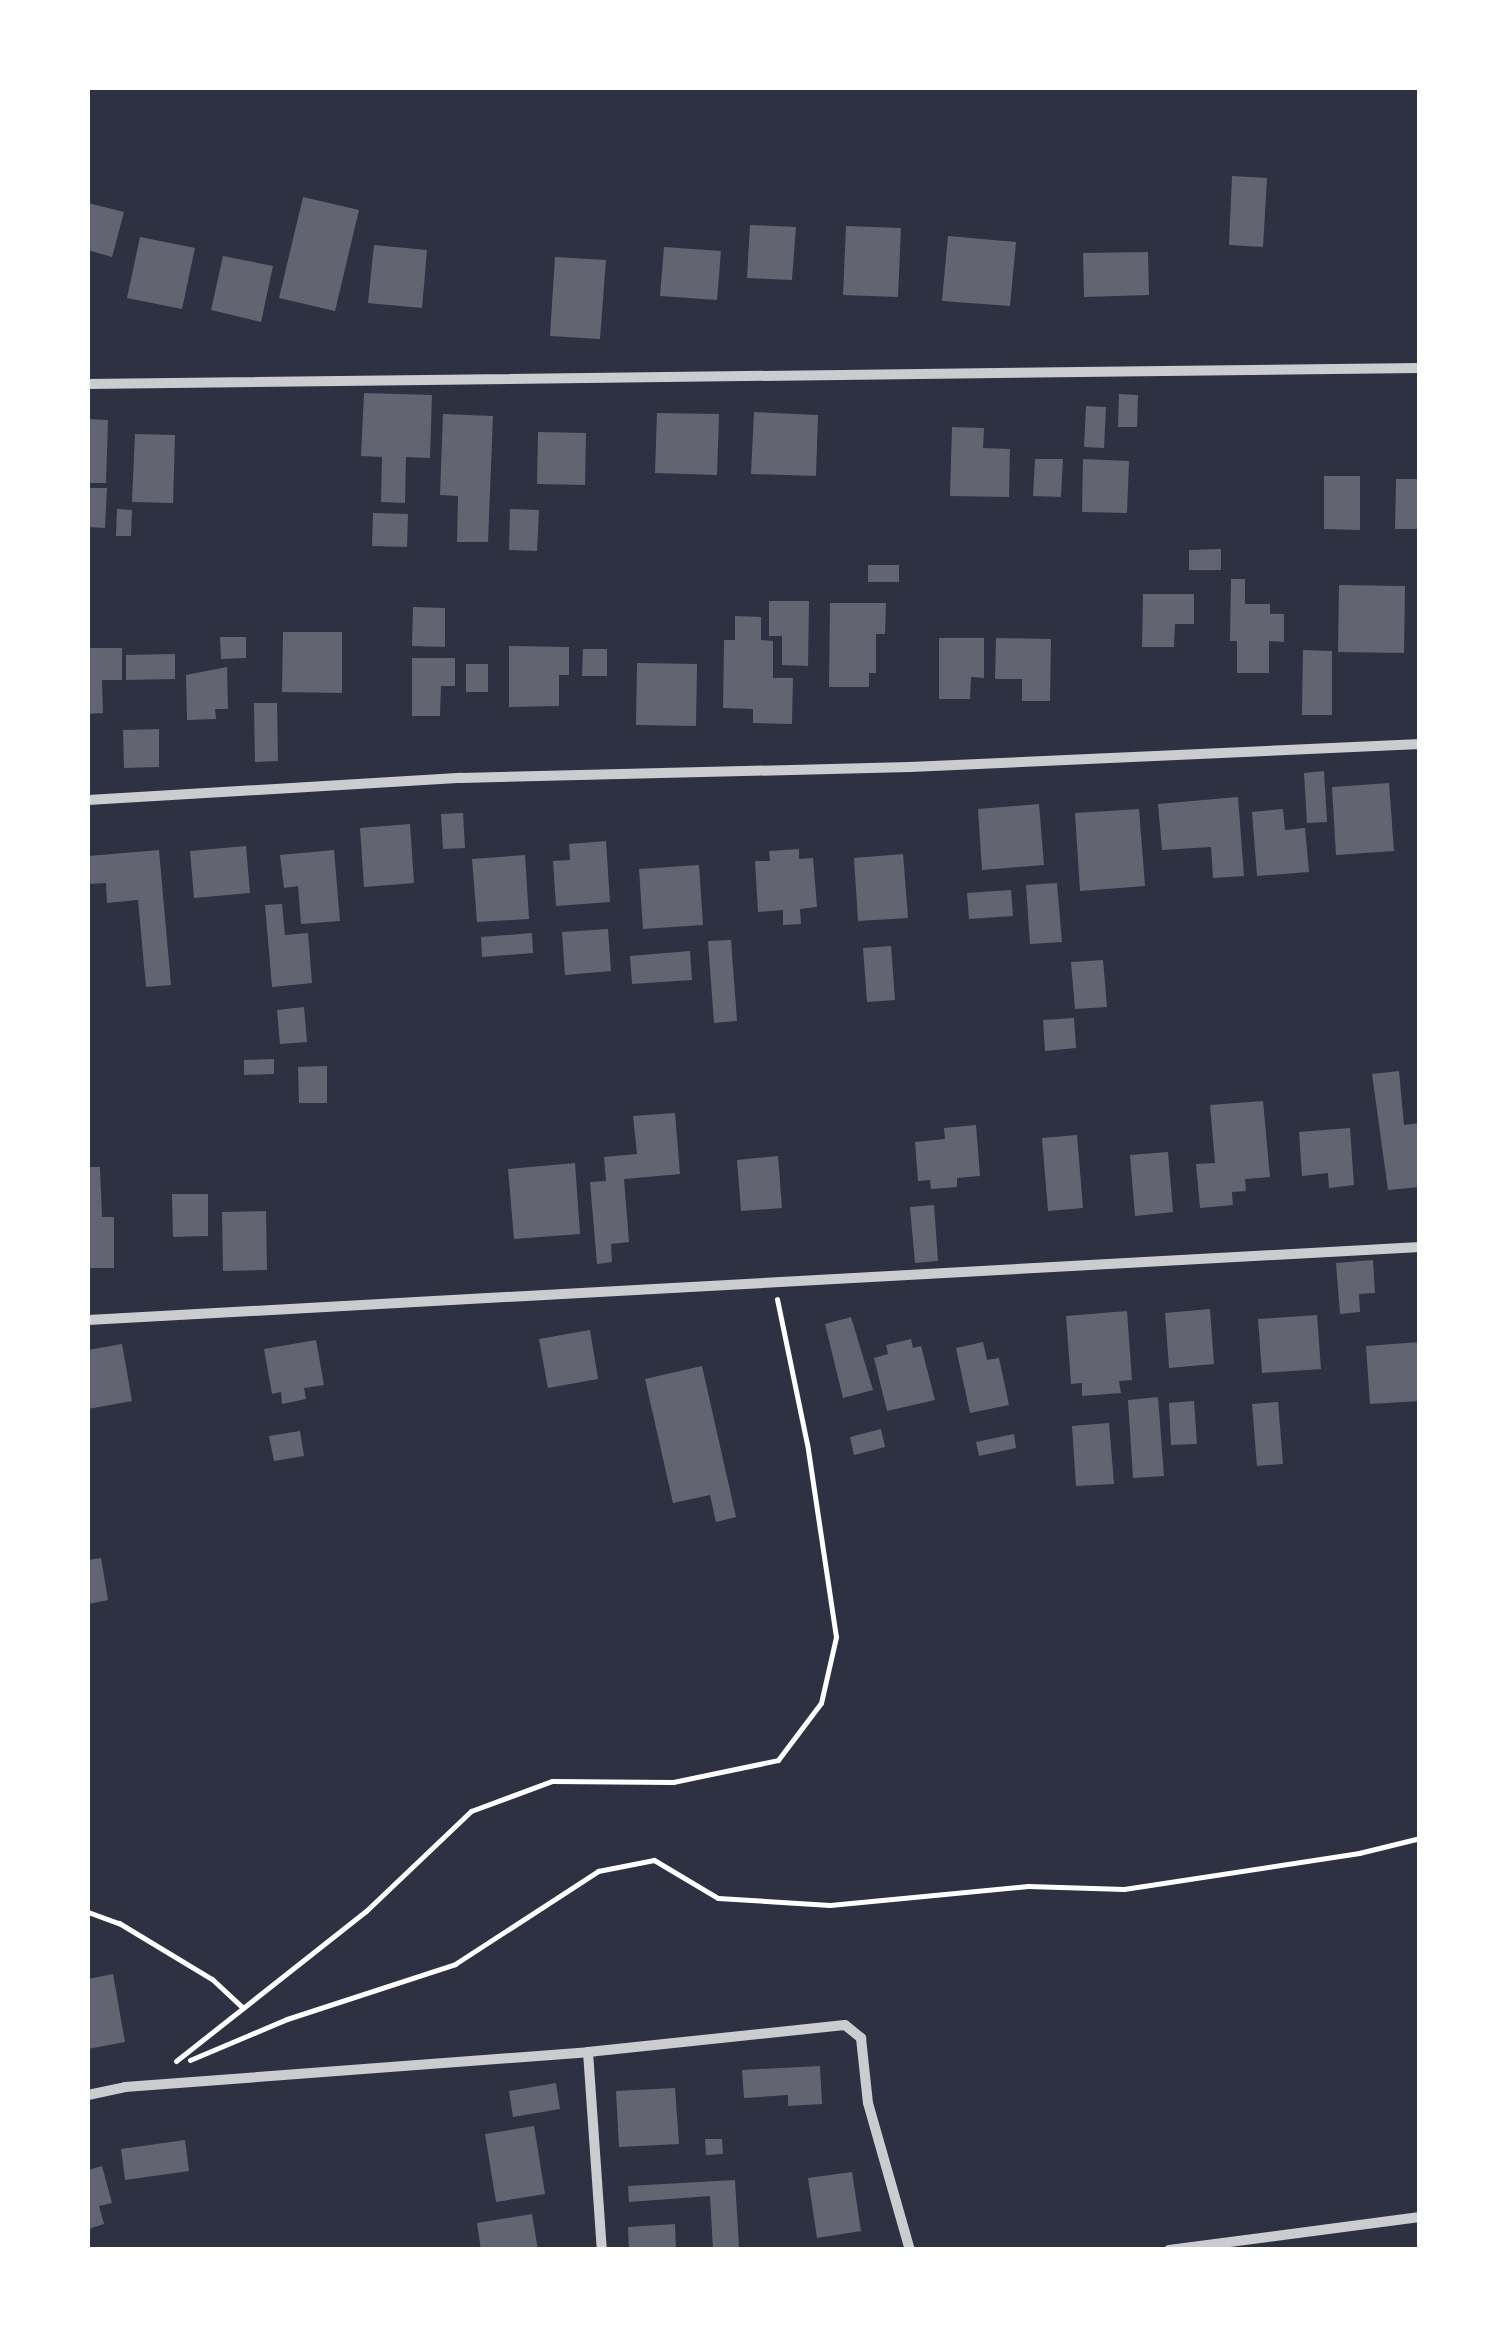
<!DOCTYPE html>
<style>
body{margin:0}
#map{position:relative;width:1507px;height:2337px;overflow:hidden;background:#2d3142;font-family:"PT Sans",sans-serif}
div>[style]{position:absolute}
.building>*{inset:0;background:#626471}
.path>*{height:5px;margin:-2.5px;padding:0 2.5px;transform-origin:2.5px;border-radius:2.5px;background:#fff}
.minor>*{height:10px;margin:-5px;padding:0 5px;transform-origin:5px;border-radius:5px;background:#caccd0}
span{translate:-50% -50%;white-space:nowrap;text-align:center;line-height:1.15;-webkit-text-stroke:8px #fff;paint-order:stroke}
.frame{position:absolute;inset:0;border:90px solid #fff;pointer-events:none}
</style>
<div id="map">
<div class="building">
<div style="clip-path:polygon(1232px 176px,1267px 178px,1263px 247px,1229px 245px)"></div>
<div style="clip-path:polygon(303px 197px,359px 210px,335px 311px,279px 298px)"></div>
<div style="clip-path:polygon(88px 203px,124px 212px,112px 257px,88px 250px)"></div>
<div style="clip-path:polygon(750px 225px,796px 227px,792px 280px,747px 278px)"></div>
<div style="clip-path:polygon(846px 226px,901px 228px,898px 297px,843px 295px)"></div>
<div style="clip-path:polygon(948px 236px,1016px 242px,1010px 306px,942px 301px)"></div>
<div style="clip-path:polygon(140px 237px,195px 248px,182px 309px,127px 298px)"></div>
<div style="clip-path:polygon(374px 245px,427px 250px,422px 308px,368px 303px)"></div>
<div style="clip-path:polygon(664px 247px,721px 251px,717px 300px,660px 296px)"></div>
<div style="clip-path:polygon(1148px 252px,1149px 295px,1084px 297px,1083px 253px)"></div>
<div style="clip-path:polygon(223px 256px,273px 266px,261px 322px,211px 310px)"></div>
<div style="clip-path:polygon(555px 257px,606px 260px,600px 339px,550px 336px)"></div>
<div style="clip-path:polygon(364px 393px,432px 395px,430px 458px,406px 457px,405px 503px,381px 502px,382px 457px,361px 456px)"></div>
<div style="clip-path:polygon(1119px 394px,1138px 395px,1137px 427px,1118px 427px)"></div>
<div style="clip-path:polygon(1086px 406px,1106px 407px,1104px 448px,1084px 447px)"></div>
<div style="clip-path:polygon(754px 412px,818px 415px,816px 476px,751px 474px)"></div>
<div style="clip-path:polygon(657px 413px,719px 414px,717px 475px,655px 473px)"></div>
<div style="clip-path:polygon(443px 414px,493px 416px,488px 542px,457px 542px,458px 496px,440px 495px)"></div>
<div style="clip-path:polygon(88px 419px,108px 420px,106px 483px,88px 483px)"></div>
<div style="clip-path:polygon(952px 427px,984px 428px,983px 448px,1010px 449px,1009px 497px,950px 496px)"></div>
<div style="clip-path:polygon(538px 432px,586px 433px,585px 485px,537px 484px)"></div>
<div style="clip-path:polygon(135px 434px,175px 435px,173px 503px,132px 502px)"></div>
<div style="clip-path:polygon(1035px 459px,1063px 459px,1061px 497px,1033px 496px)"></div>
<div style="clip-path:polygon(1083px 459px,1129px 461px,1127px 513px,1082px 512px)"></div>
<div style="clip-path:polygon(1324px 476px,1360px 476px,1360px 530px,1324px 529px)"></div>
<div style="clip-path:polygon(1396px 479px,1420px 479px,1420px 529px,1395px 529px)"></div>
<div style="clip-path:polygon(88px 488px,107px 488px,105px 528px,88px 527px)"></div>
<div style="clip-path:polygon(117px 509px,132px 510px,131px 536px,116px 536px)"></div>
<div style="clip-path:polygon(510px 509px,539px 510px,537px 551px,509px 550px)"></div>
<div style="clip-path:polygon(373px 513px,408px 514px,407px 547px,372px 546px)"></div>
<div style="clip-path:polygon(1221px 549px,1221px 570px,1189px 570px,1189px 550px)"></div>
<div style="clip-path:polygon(868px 565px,899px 565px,899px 582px,868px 582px)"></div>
<div style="clip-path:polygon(1231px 579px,1245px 579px,1245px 604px,1270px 604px,1270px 614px,1284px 614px,1284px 642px,1269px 641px,1269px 673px,1237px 673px,1237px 641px,1230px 641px)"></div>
<div style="clip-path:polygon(1339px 585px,1405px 586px,1404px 653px,1338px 652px)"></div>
<div style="clip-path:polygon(1143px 594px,1194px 594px,1194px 624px,1175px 624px,1174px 647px,1142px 647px)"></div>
<div style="clip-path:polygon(769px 601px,809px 601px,808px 666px,782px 665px,782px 636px,769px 636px)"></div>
<div style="clip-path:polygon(830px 603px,886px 603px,885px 634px,876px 634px,876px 673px,869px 673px,869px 687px,829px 687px)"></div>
<div style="clip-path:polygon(413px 607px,445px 608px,445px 647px,412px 646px)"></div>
<div style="clip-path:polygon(735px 616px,761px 617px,761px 640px,773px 641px,773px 678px,793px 678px,792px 724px,753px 723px,753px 709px,723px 708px,724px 640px,735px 640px)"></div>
<div style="clip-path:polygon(283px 632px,342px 632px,342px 693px,282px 692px)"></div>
<div style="clip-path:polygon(220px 637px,246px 637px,246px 658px,221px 659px)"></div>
<div style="clip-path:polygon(939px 638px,984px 638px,984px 678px,971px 677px,970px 699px,939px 699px)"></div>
<div style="clip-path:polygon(996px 638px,1051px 639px,1050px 701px,1022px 701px,1022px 679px,995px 679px)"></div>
<div style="clip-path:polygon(509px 646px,569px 647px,569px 675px,559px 675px,559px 706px,509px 707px)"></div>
<div style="clip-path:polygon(88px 648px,122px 648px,122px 680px,102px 680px,103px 713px,88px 714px)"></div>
<div style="clip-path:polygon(583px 649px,607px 649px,607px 676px,582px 676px)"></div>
<div style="clip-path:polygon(1303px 650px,1332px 651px,1332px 715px,1302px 715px)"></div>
<div style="clip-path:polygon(175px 654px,175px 679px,126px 680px,126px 655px)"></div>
<div style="clip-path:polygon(412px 658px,455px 658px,455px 686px,441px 686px,440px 716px,412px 716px)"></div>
<div style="clip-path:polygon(637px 663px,697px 664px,696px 726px,636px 725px)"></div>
<div style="clip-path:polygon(466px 664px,488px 664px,488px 692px,466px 692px)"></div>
<div style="clip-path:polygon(227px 667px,228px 709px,215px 709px,216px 719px,187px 720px,186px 675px)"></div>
<div style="clip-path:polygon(254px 703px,277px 703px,278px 761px,255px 762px)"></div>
<div style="clip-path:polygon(159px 729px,159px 767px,124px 768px,123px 730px)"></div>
<div style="clip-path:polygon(1324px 771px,1327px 822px,1307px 823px,1304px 773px)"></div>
<div style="clip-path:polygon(1389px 783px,1394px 851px,1336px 855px,1332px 787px)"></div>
<div style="clip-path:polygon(1238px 797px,1244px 876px,1213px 878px,1211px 847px,1162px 850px,1158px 804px)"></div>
<div style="clip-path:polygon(1039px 804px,1044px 865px,982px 870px,978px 809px)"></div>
<div style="clip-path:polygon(1139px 809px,1145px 886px,1080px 891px,1075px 813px)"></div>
<div style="clip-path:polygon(1283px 809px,1285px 830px,1305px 828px,1309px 872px,1257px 876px,1252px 812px)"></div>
<div style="clip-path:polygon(463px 813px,465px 848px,443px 849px,441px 814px)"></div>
<div style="clip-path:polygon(410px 824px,414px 883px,364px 887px,360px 828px)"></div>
<div style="clip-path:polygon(606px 841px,610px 902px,556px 906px,553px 861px,570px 860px,569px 844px)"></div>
<div style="clip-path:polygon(246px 846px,250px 893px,194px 898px,190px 851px)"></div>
<div style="clip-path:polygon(799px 849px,799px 859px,813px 858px,817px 907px,800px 909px,801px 924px,783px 925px,783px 910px,758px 912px,755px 861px,770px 861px,769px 851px)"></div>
<div style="clip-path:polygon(159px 850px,171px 985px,146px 987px,138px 900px,107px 903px,106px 883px,88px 884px,88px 856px)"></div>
<div style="clip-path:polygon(334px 850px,340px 921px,301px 924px,298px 886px,284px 888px,280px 855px)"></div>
<div style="clip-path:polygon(903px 854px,908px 918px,858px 921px,854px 858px)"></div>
<div style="clip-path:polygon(525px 855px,529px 919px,477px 922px,472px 859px)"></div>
<div style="clip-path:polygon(699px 865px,703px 925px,643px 929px,639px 869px)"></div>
<div style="clip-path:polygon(1057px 883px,1062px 942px,1030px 944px,1026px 885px)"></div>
<div style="clip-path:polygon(1011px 890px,1013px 916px,969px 919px,967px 893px)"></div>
<div style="clip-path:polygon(282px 904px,285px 935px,308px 933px,312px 983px,272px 987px,265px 905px)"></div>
<div style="clip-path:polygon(608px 929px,611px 971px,565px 975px,562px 932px)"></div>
<div style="clip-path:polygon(532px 933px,533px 953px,482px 957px,481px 937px)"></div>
<div style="clip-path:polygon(731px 940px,737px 1021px,714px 1023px,708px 941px)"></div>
<div style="clip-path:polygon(891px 946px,895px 1000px,867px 1002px,863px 948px)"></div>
<div style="clip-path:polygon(690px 951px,692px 980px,632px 984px,630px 956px)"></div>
<div style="clip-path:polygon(1103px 960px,1107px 1007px,1075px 1009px,1071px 962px)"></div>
<div style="clip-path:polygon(304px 1007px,307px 1042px,280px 1044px,277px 1010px)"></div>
<div style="clip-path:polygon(1074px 1018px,1076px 1048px,1045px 1051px,1043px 1020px)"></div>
<div style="clip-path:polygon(274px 1059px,274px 1074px,244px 1075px,244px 1060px)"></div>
<div style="clip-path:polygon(327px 1066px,327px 1103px,299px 1103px,298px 1067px)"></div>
<div style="clip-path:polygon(1399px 1071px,1404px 1125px,1420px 1123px,1420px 1187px,1388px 1190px,1372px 1074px)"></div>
<div style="clip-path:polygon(1263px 1101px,1270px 1177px,1245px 1179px,1246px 1191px,1232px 1192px,1233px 1205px,1200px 1208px,1196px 1164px,1215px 1163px,1210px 1105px)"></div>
<div style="clip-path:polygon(675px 1113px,680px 1174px,624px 1179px,629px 1242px,611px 1244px,612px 1262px,597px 1264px,590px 1182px,606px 1181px,604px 1157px,637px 1154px,633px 1116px)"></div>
<div style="clip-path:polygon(976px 1125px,980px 1176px,957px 1178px,957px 1187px,931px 1189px,930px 1180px,918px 1181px,915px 1142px,945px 1139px,944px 1128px)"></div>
<div style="clip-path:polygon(1350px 1128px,1354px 1185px,1329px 1188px,1328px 1173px,1302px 1176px,1299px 1132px)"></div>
<div style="clip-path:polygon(1077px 1135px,1083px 1208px,1048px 1211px,1042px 1138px)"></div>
<div style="clip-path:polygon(1168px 1152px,1173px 1212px,1135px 1216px,1130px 1155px)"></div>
<div style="clip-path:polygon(778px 1156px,782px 1208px,741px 1211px,737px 1160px)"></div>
<div style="clip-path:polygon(575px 1163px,580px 1234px,514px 1239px,508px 1169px)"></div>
<div style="clip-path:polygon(88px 1167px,100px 1167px,102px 1217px,114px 1217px,114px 1268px,88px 1268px)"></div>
<div style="clip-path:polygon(172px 1194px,208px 1194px,208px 1236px,173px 1237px)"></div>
<div style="clip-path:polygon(934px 1205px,938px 1261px,915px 1263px,910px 1207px)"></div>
<div style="clip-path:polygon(266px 1211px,267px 1270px,223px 1271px,222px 1212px)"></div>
<div style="clip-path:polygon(1373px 1260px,1375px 1293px,1359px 1294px,1360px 1312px,1340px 1314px,1336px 1263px)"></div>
<div style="clip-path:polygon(1210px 1309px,1214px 1364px,1169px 1368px,1165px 1313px)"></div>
<div style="clip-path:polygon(1127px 1311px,1132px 1380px,1119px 1381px,1121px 1393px,1082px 1396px,1082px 1383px,1071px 1384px,1066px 1316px)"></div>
<div style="clip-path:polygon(1317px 1315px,1321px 1369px,1262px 1373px,1258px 1319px)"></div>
<div style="clip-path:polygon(851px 1317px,873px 1390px,843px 1398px,825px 1324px)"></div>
<div style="clip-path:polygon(590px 1330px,598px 1379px,548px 1388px,539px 1339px)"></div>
<div style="clip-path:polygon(911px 1339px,913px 1348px,921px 1346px,935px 1400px,887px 1411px,874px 1358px,888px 1354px,886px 1345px)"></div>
<div style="clip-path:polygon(316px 1340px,324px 1385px,304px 1388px,306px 1399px,282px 1404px,281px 1392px,272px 1394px,264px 1349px)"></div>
<div style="clip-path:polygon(983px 1342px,987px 1360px,999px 1358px,1009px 1405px,970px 1413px,956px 1348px)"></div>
<div style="clip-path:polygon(1420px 1342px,1420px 1401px,1370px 1404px,1366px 1346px)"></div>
<div style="clip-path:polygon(122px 1344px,132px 1401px,88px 1409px,88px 1350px)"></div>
<div style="clip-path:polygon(702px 1366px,736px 1517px,716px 1522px,710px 1495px,673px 1503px,645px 1379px)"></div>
<div style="clip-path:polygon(1158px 1397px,1164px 1476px,1133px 1478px,1128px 1400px)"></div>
<div style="clip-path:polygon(1194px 1401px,1197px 1444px,1171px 1445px,1169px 1403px)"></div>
<div style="clip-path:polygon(1278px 1402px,1283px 1464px,1257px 1466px,1252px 1404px)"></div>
<div style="clip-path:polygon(1109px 1423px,1114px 1484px,1076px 1486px,1072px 1426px)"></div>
<div style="clip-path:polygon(881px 1429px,885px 1447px,854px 1455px,850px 1437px)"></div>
<div style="clip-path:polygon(300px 1431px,304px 1456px,274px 1461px,269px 1436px)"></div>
<div style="clip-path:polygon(1014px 1434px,1016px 1448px,979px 1456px,976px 1442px)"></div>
<div style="clip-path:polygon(101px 1558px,108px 1600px,88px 1604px,88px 1560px)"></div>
<div style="clip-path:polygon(113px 1974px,125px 2042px,88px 2049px,88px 1979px)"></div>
<div style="clip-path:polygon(820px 2066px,822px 2104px,788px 2106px,788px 2095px,744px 2098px,742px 2070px)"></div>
<div style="clip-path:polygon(556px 2083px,560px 2109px,513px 2117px,509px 2091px)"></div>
<div style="clip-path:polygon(675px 2088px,679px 2144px,619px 2147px,616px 2091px)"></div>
<div style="clip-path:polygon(534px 2126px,545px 2194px,496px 2202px,485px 2134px)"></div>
<div style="clip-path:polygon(705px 2139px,722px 2139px,723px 2154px,706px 2155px)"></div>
<div style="clip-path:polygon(185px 2140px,189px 2171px,125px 2180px,121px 2149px)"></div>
<div style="clip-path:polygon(102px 2166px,112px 2203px,99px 2206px,104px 2224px,88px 2229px,88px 2170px)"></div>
<div style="clip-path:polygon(852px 2172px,861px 2231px,817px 2238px,808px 2178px)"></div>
<div style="clip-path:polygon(735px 2180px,739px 2247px,713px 2249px,710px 2196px,629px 2202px,628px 2186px)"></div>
<div style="clip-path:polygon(532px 2214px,538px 2250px,481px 2250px,477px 2223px)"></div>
<div style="clip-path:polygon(675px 2224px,676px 2250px,629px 2250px,628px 2227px)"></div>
</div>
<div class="path">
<div style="left:88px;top:1912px;width:33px;rotate:20deg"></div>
<div style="left:119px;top:1923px;width:109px;rotate:31.1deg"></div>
<div style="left:212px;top:1979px;width:42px;rotate:43.1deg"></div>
<div style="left:190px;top:2060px;width:105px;rotate:-22.9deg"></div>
<div style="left:287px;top:2019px;width:177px;rotate:-18.1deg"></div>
<div style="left:455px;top:1964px;width:171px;rotate:-33deg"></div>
<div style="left:598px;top:1871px;width:57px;rotate:-11.1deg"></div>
<div style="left:654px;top:1860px;width:74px;rotate:30.7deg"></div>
<div style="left:718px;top:1898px;width:112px;rotate:3.6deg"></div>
<div style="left:830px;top:1905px;width:199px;rotate:-5.5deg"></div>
<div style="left:1028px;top:1886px;width:96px;rotate:1.8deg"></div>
<div style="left:1124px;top:1889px;width:238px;rotate:-8.7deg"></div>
<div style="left:1359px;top:1853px;width:63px;rotate:-13.8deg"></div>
<div style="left:176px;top:2061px;width:242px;rotate:-38.3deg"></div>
<div style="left:366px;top:1911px;width:145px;rotate:-43.6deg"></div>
<div style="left:471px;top:1811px;width:86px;rotate:-20.3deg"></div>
<div style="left:552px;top:1781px;width:121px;rotate:0.5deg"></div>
<div style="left:673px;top:1782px;width:107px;rotate:-11.8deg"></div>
<div style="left:778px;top:1760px;width:71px;rotate:-53deg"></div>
<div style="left:821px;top:1703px;width:68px;rotate:-77.2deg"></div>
<div style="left:836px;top:1637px;width:195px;rotate:-98.5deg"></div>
<div style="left:807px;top:1444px;width:148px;rotate:-101.7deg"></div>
</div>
<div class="minor">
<div style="left:88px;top:384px;width:1332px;rotate:-0.69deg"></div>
<div style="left:88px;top:800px;width:374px;rotate:-3.4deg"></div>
<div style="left:461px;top:778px;width:449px;rotate:-1.4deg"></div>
<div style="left:910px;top:767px;width:511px;rotate:-2.58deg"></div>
<div style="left:88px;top:1320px;width:1334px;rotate:-3.14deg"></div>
<div style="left:588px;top:2052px;width:198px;rotate:86deg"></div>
<div style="left:88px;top:2095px;width:38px;rotate:-12deg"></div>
<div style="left:125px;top:2087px;width:464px;rotate:-4.3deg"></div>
<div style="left:588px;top:2052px;width:258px;rotate:-6deg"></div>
<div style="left:845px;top:2025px;width:21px;rotate:39deg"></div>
<div style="left:861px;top:2038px;width:65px;rotate:83.9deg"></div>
<div style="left:868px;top:2103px;width:153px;rotate:74.1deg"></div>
<div style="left:1169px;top:2250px;width:253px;rotate:-7.5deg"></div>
</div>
<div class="frame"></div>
</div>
